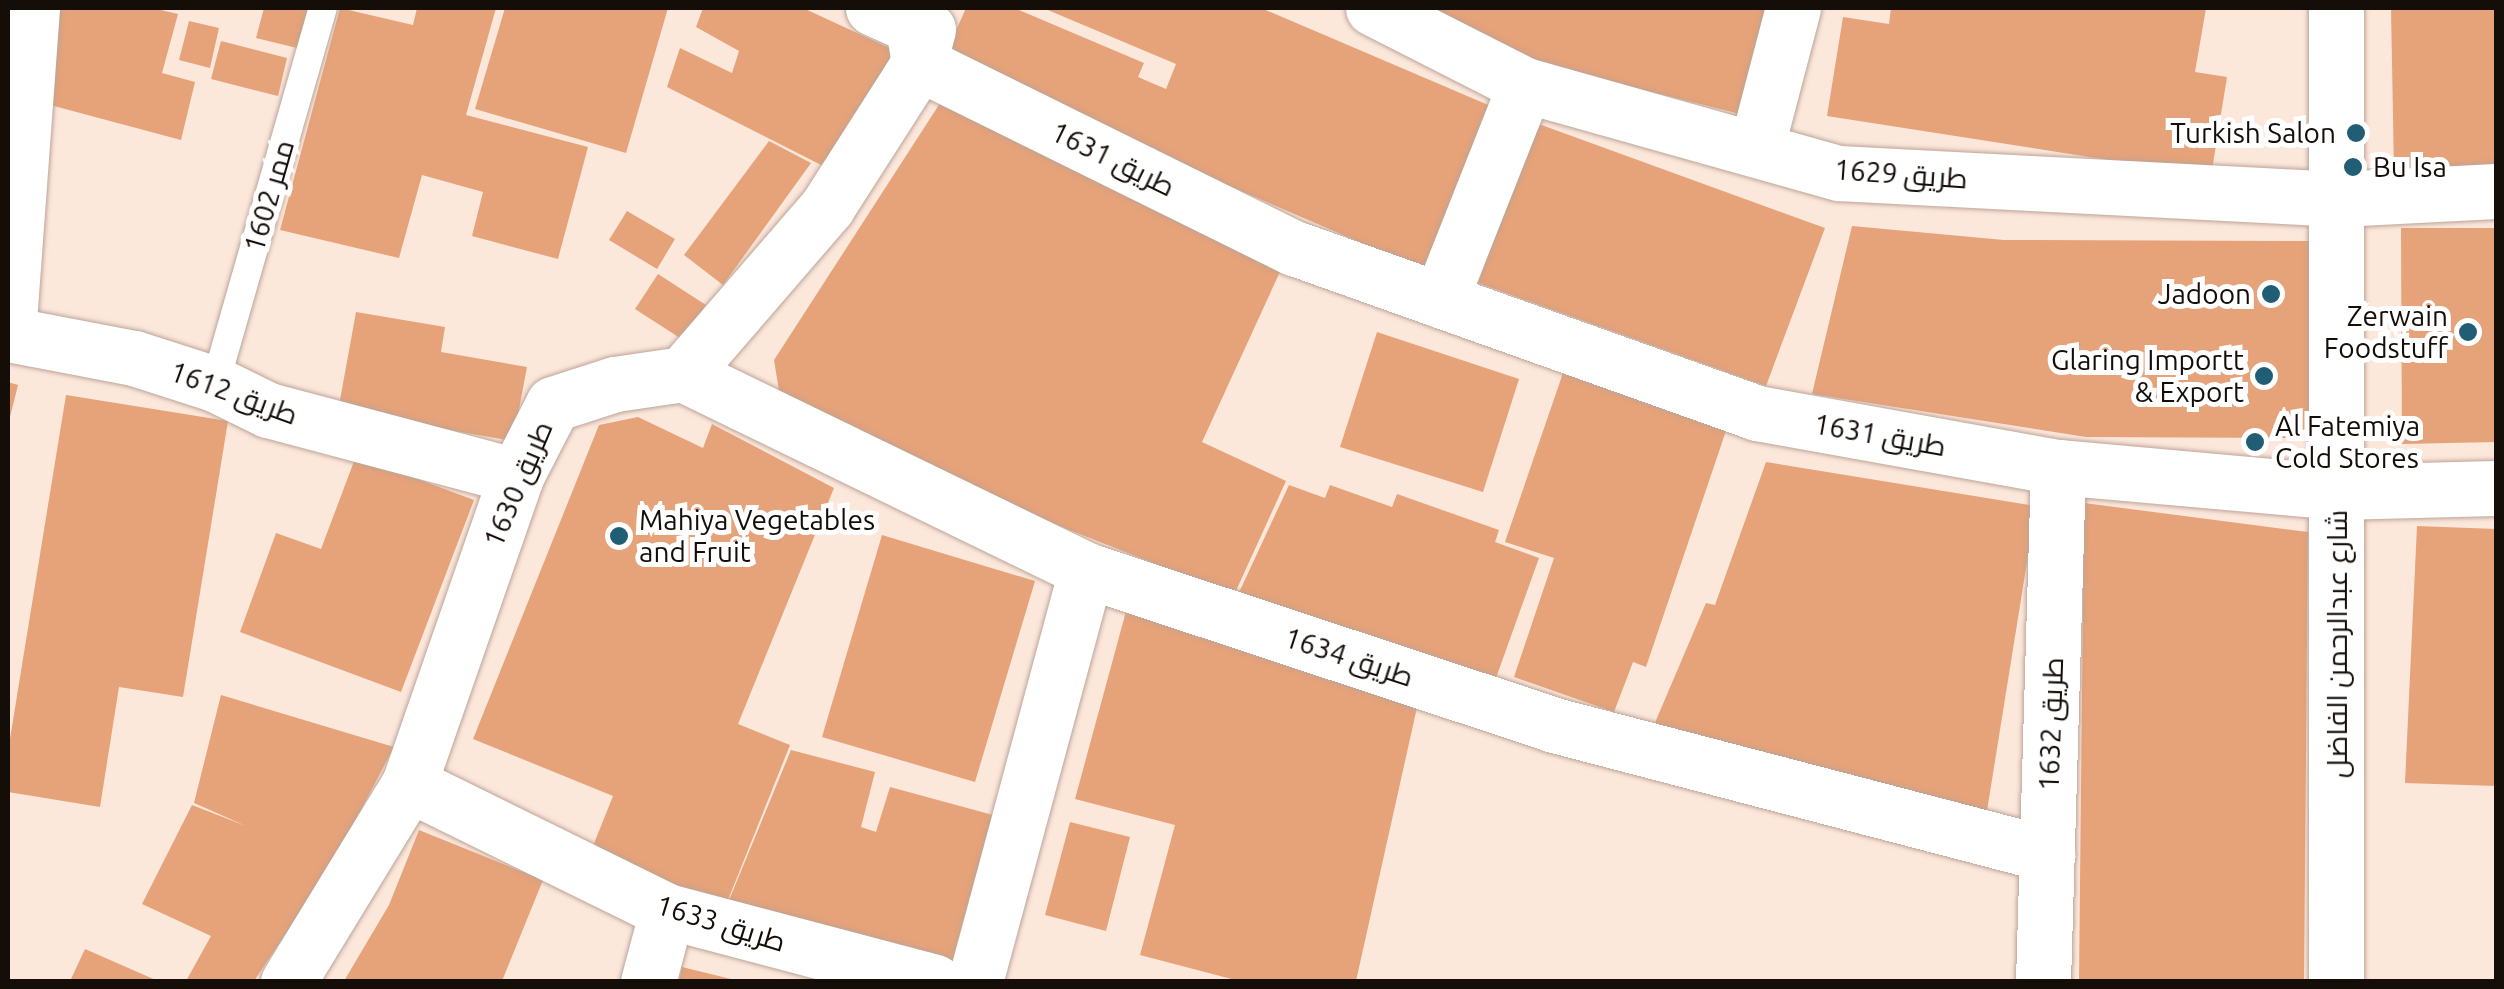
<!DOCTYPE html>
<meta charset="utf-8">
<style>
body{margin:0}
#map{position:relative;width:2504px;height:989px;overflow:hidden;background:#fce7db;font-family:Ubuntu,Cairo,sans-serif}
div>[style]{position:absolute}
.building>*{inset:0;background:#e6a279}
.roads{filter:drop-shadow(0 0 2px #bda496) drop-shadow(0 0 2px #bda496)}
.service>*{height:28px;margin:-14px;padding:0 14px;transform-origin:14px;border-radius:14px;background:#fff}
.minor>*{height:55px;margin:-27.5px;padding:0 27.5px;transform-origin:27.5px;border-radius:27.5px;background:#fff}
.tertiary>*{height:55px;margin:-27.5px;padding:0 27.5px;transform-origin:27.5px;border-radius:27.5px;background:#fff}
.dots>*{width:28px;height:28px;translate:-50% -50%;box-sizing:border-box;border:5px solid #fff;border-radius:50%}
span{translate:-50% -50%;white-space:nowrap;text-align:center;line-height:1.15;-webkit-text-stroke:10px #fff;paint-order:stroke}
.poi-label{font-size:28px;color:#150d08}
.right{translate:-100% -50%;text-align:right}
.left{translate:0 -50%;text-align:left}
.street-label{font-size:28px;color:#150d08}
.frame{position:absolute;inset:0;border:10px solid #150d08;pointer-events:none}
</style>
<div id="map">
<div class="building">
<div style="clip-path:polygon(49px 8px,152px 8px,178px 14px,162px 73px,195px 82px,181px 140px,39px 102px)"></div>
<div style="clip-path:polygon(264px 8px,312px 8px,301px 49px,256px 38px)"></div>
<div style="clip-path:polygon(340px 8px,413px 25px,417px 8px,496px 8px,466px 115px,588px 147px,558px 259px,472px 236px,483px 192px,422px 175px,399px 258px,280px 230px)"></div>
<div style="clip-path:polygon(505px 8px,668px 8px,626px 153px,475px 109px)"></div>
<div style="clip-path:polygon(703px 8px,803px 8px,894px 50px,829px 169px,667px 87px,680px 48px,732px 73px,739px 51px,696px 27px)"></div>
<div style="clip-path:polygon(966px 8px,1014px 8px,1144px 63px,1138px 77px,1166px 89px,1176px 64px,1043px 8px,1261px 8px,1500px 110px,1429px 272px,942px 62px)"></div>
<div style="clip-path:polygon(1414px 8px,1771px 8px,1744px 115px,1543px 65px)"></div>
<div style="clip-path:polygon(1891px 8px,2206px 8px,2195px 72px,2227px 77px,2211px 176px,1827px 116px,1843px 17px,1889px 24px)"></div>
<div style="clip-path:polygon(2391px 8px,2496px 8px,2496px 168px,2394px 171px)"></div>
<div style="clip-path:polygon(189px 21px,219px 28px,210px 68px,179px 60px)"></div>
<div style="clip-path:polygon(221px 41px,287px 58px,278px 96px,211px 79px)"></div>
<div style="clip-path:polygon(944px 97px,1284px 263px,1202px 442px,1286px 481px,1234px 595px,1009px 506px,779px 391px,774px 360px)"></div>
<div style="clip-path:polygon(1536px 123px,1825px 228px,1766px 386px,1478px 283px)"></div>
<div style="clip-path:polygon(769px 141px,811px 163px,723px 285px,684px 255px)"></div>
<div style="clip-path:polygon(627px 211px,675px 239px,657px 269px,609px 240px)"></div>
<div style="clip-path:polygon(1852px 226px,2004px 240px,2313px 241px,2310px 438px,2086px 437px,1812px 394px)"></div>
<div style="clip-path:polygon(2401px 228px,2496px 228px,2496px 442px,2402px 444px)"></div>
<div style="clip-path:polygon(658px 274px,706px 305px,683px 340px,635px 309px)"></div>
<div style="clip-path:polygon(356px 312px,445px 327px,441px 352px,527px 367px,513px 441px,338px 411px)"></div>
<div style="clip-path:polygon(1377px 332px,1519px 379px,1483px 492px,1340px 447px)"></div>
<div style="clip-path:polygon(1565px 367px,1729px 422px,1646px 667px,1633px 662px,1614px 712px,1514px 677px,1554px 558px,1505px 542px)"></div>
<div style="clip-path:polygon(8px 382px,18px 385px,9px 421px,8px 421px)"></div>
<div style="clip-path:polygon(66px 395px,228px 421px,183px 697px,119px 687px,100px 807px,8px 792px,8px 751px)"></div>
<div style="clip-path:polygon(638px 417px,703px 448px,712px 424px,834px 488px,738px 724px,790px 745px,726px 905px,591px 851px,613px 796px,473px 739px,599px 425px)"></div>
<div style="clip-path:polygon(356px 456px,474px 500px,401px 692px,240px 632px,276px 533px,321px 549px)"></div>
<div style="clip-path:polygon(1766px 462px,2036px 506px,1986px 817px,1651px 732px,1706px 603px,1715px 605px)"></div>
<div style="clip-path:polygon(1289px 485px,1325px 498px,1330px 485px,1392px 507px,1397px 494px,1499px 530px,1495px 542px,1539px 558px,1492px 689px,1236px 599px)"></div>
<div style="clip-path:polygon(2084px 503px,2308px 532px,2304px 981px,2079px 981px)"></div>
<div style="clip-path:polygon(2417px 526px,2496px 529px,2496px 786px,2405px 783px)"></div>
<div style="clip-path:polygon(882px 535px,1035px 581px,975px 782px,822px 737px)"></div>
<div style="clip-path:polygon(1128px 604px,1418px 703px,1356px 981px,1239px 981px,1140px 955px,1175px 825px,1075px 799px)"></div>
<div style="clip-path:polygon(221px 695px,394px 747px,333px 863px,254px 981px,186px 981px,211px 936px,142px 904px,192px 805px,246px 826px,194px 803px)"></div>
<div style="clip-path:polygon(791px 750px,875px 772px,861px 827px,876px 832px,890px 787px,993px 815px,951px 965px,727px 905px)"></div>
<div style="clip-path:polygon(1070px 822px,1130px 837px,1106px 931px,1045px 915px)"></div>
<div style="clip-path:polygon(419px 830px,543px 880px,502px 981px,344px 981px,389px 905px)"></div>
<div style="clip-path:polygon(85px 949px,158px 981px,70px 981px)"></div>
<div style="clip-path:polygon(682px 967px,735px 980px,735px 981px,679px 981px)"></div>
</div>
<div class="roads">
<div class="service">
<div style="left:215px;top:384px;width:391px;rotate:-74deg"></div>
</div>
<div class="minor">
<div style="left:32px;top:8px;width:327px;rotate:94.2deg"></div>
<div style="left:8px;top:334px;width:128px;rotate:10.8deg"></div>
<div style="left:134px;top:358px;width:85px;rotate:17.8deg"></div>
<div style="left:215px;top:384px;width:59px;rotate:26.1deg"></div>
<div style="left:268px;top:410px;width:257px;rotate:14.9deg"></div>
<div style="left:873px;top:8px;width:44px;rotate:24.2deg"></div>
<div style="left:913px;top:26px;width:37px;rotate:81deg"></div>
<div style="left:919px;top:63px;width:418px;rotate:26.3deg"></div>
<div style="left:1294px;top:248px;width:492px;rotate:19.6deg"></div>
<div style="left:1757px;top:413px;width:306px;rotate:10.2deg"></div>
<div style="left:2058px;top:467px;width:280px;rotate:5.1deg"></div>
<div style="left:2337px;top:492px;width:159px;rotate:-1.4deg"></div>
<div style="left:1373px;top:8px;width:170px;rotate:26.9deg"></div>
<div style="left:1525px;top:85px;width:325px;rotate:15.7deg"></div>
<div style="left:1838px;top:173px;width:502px;rotate:2.97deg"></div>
<div style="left:2339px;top:199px;width:157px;rotate:-2.9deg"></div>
<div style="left:1756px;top:149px;width:146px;rotate:-75.3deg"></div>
<div style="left:1440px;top:300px;width:231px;rotate:-68.4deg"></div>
<div style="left:683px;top:374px;width:448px;rotate:25.9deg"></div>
<div style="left:1086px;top:570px;width:493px;rotate:18.3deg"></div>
<div style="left:1554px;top:725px;width:510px;rotate:14.66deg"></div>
<div style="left:409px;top:784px;width:288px;rotate:26.2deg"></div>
<div style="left:667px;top:911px;width:277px;rotate:14.8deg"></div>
<div style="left:288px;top:982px;width:232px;rotate:-58.6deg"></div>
<div style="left:409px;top:784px;width:326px;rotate:-70.8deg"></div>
<div style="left:516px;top:476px;width:81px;rotate:-62.8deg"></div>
<div style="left:553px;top:404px;width:65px;rotate:-17.9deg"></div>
<div style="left:615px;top:384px;width:69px;rotate:-8.4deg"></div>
<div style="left:683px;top:374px;width:221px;rotate:-49.2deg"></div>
<div style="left:827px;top:207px;width:171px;rotate:-57.4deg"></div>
<div style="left:919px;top:63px;width:35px;rotate:-75deg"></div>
<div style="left:648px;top:982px;width:73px;rotate:-75deg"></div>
<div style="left:975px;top:982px;width:427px;rotate:-74.9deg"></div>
<div style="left:2043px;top:982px;width:515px;rotate:-88.33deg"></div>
</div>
<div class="tertiary">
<div style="left:2336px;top:8px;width:974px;rotate:90deg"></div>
</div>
</div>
<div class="dots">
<div style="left:2356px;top:133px;background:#215d75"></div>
<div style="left:2353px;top:167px;background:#215d75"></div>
<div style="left:2271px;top:294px;background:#215d75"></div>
<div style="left:2468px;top:332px;background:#215d75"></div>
<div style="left:2264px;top:376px;background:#215d75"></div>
<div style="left:2255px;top:442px;background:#215d75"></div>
<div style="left:619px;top:536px;background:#215d75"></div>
</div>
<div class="poi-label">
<span class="right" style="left:2336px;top:133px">Turkish Salon</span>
<span class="left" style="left:2373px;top:167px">Bu Isa</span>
<span class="right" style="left:2251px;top:294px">Jadoon</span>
<span class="right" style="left:2448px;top:332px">Zerwain<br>Foodstuff</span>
<span class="right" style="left:2244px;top:376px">Glaring Importt<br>&amp; Export</span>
<span class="left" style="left:2275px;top:442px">Al Fatemiya<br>Cold Stores</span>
<span class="left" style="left:639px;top:536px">Mahiya Vegetables<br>and Fruit</span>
</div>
<div class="street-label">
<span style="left:1113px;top:159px;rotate:26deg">طريق 1631</span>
<span style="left:1901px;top:174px;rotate:4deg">طريق 1629</span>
<span style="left:269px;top:196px;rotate:-74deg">ممر 1602</span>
<span style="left:234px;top:393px;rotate:20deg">طريق 1612</span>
<span style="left:1880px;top:435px;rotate:10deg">طريق 1631</span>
<span style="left:518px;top:484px;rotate:-67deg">طريق 1630</span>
<span style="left:2337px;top:644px;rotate:-90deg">شارع عبدالرحمن الفاضل</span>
<span style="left:1349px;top:657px;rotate:18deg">طريق 1634</span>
<span style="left:2051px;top:724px;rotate:-88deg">طريق 1632</span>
<span style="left:721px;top:923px;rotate:17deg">طريق 1633</span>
</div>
<div class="frame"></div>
</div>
